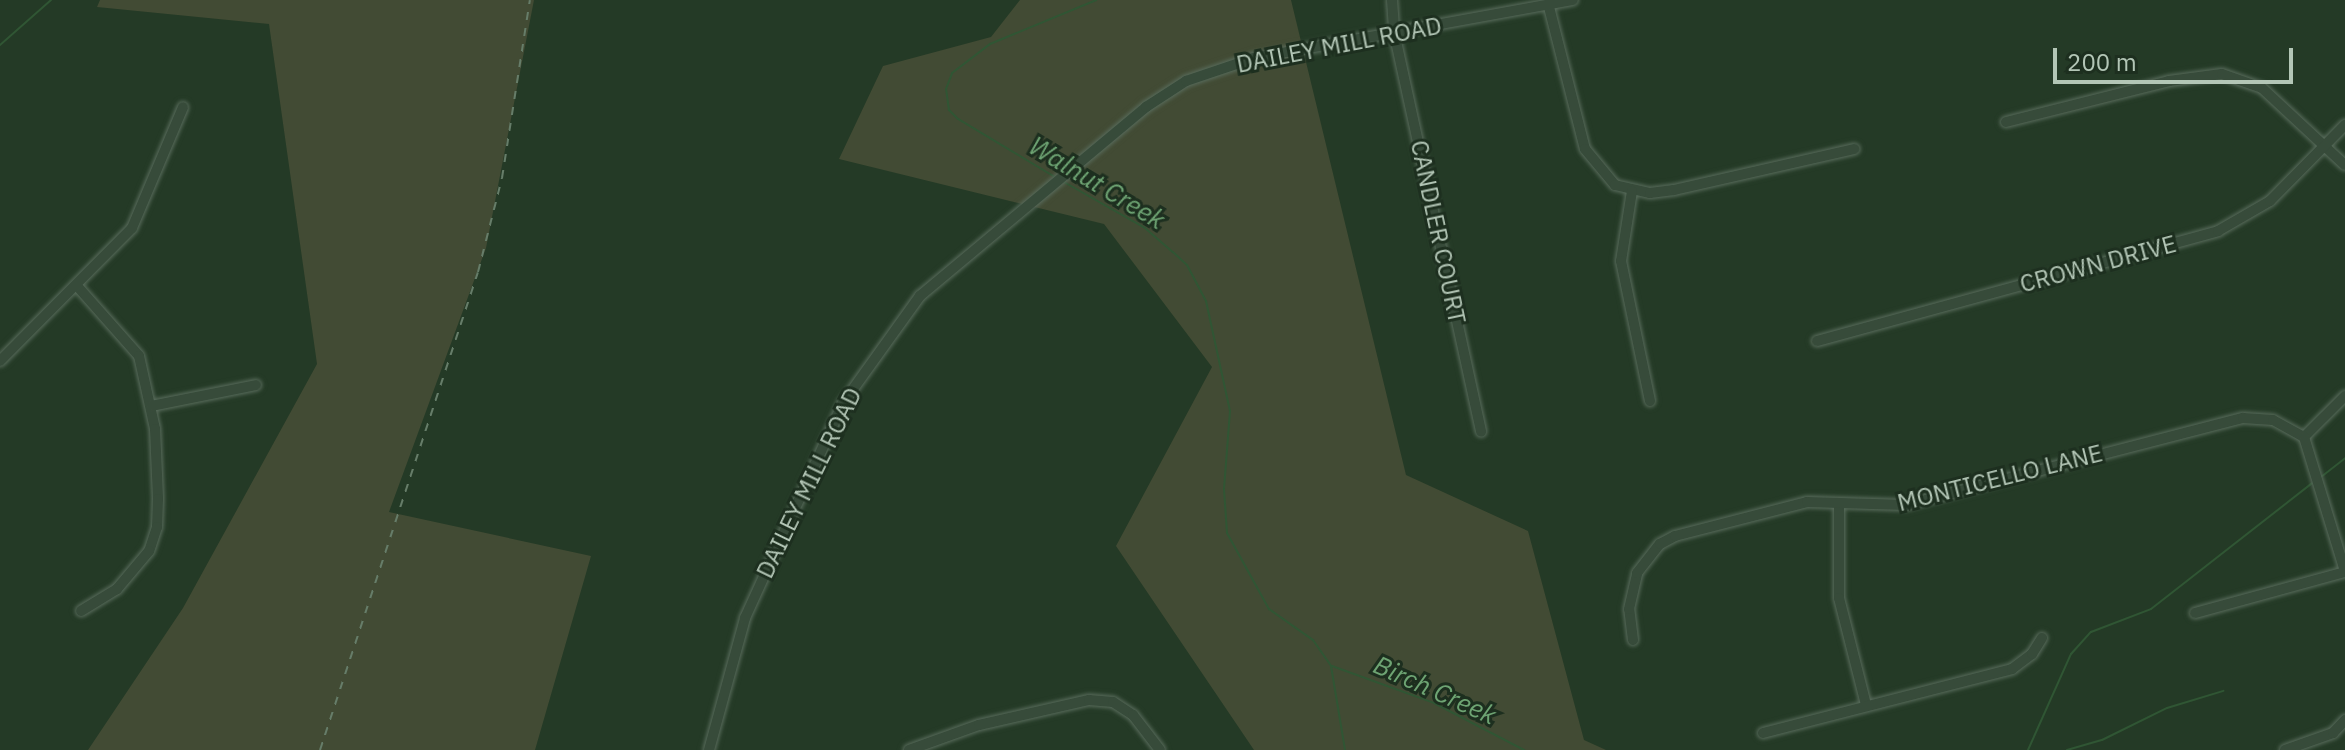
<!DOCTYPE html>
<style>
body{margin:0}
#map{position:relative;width:2345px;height:750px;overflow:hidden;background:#243a26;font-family:"IBM Plex Sans",sans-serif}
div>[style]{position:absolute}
.green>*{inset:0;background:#424b34}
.stream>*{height:2px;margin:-1px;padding:0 1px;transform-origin:1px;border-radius:1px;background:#305634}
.roads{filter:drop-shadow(0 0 2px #586b5b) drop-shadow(0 0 2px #586b5b)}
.minor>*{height:10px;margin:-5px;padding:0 5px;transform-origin:5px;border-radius:5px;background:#374b3a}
.rail>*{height:2px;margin-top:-1px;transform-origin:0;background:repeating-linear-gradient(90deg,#667d69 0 8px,transparent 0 16px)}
span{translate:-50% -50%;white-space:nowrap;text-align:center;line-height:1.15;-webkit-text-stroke:6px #1d2f1f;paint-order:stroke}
.street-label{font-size:24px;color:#b3c6b6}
.water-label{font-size:26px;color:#6ea473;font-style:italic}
.scale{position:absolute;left:2053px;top:48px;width:240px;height:36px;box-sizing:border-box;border:4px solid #b3c6b6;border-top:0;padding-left:10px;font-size:24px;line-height:28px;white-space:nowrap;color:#b3c6b6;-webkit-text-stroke:6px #1d2f1f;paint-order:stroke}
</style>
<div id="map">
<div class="green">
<div style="clip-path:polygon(100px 0,534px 0,486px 248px,389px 512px,591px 556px,535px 750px,88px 750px,183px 608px,317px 364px,269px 24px,97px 7px)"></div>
<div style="clip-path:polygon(1020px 0,1291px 0,1406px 475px,1528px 531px,1584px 740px,1606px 750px,1254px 750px,1116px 546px,1212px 367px,1104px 224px,839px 159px,883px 66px,991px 37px)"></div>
</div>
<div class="stream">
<div style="left:0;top:45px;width:68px;rotate:-41.4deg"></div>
<div style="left:1055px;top:177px;width:113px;rotate:-149.1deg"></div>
<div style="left:958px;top:119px;width:13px;rotate:-135deg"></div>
<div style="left:949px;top:110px;width:21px;rotate:-98deg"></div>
<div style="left:946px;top:89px;width:17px;rotate:-69deg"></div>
<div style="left:952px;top:73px;width:48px;rotate:-37.3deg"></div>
<div style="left:990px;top:44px;width:115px;rotate:-22.5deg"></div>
<div style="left:1064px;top:182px;width:93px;rotate:29.6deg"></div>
<div style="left:1145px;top:228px;width:37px;rotate:41deg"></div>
<div style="left:1173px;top:252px;width:19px;rotate:43deg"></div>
<div style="left:1187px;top:265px;width:41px;rotate:62.2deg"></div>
<div style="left:1206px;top:301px;width:113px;rotate:77.7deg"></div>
<div style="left:1230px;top:411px;width:78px;rotate:94.4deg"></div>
<div style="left:1224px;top:489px;width:44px;rotate:86.1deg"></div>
<div style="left:1227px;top:533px;width:87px;rotate:61.1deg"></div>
<div style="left:1269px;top:609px;width:54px;rotate:35.2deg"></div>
<div style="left:1313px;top:640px;width:32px;rotate:55deg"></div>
<div style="left:1331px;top:666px;width:85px;rotate:80.5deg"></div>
<div style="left:2321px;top:477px;width:31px;rotate:-38deg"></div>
<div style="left:1332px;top:666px;width:109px;rotate:19.9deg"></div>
<div style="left:1434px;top:703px;width:102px;rotate:27.6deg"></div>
<div style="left:2028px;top:750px;width:105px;rotate:-65.9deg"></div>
<div style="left:2071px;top:654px;width:30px;rotate:-48deg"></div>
<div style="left:2091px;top:632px;width:64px;rotate:-21deg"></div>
<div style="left:2151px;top:609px;width:204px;rotate:-38deg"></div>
<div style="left:2067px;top:750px;width:36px;rotate:-16deg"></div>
<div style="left:2102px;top:740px;width:72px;rotate:-26.2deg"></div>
<div style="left:2167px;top:708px;width:59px;rotate:-16.9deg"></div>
</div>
<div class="roads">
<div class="minor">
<div style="left:1392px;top:0;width:32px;rotate:86deg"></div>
<div style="left:1394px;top:32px;width:409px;rotate:77.7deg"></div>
<div style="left:1549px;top:7px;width:146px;rotate:75.8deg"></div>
<div style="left:1585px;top:149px;width:47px;rotate:50.2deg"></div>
<div style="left:1615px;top:185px;width:36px;rotate:13deg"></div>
<div style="left:1650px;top:193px;width:24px;rotate:-7deg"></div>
<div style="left:1674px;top:190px;width:185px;rotate:-12.8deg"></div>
<div style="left:2006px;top:122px;width:168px;rotate:-14.1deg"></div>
<div style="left:2169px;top:81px;width:53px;rotate:-7.5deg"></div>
<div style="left:2222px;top:74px;width:42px;rotate:19.3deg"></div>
<div style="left:2262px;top:88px;width:113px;rotate:42.9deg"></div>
<div style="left:1632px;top:191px;width:71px;rotate:98.9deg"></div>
<div style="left:1621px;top:261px;width:143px;rotate:78.3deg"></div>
<div style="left:78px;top:287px;width:92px;rotate:48.5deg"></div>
<div style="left:139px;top:356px;width:75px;rotate:77.6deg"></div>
<div style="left:155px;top:429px;width:70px;rotate:87.5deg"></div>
<div style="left:158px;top:499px;width:28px;rotate:92deg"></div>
<div style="left:157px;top:527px;width:25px;rotate:108deg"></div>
<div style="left:149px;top:551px;width:50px;rotate:130.1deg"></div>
<div style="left:117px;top:589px;width:42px;rotate:148.6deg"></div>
<div style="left:1817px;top:341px;width:416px;rotate:-15.3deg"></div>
<div style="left:2218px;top:231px;width:60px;rotate:-30deg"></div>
<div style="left:2270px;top:201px;width:107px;rotate:-45.4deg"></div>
<div style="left:0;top:361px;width:187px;rotate:-45.2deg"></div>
<div style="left:132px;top:228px;width:131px;rotate:-67.1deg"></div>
<div style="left:151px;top:406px;width:107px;rotate:-11.3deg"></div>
<div style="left:2304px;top:437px;width:58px;rotate:-45deg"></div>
<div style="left:1839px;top:505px;width:93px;rotate:90deg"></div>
<div style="left:1839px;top:598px;width:110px;rotate:75.8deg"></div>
<div style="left:2195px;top:613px;width:156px;rotate:-15.3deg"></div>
<div style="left:1633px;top:640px;width:31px;rotate:-97deg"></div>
<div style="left:1629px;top:609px;width:37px;rotate:-77deg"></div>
<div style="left:1637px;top:573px;width:37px;rotate:-52deg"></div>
<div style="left:1660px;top:544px;width:17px;rotate:-28deg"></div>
<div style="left:1675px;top:536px;width:136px;rotate:-14.4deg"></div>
<div style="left:1807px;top:502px;width:99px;rotate:1.7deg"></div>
<div style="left:1906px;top:505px;width:348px;rotate:-14.5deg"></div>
<div style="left:2243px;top:418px;width:30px;rotate:4deg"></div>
<div style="left:2273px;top:420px;width:35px;rotate:29deg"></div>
<div style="left:2304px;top:437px;width:140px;rotate:73deg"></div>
<div style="left:1763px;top:733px;width:257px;rotate:-14.4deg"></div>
<div style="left:2012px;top:669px;width:25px;rotate:-37deg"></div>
<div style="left:2032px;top:654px;width:19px;rotate:-58deg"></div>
<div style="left:709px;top:750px;width:137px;rotate:-74.7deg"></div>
<div style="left:745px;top:618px;width:236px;rotate:-65.5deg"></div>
<div style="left:843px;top:403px;width:132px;rotate:-54.3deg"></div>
<div style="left:920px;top:296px;width:295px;rotate:-39.9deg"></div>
<div style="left:1146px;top:107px;width:48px;rotate:-33deg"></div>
<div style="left:1186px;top:81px;width:72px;rotate:-18.7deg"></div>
<div style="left:1254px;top:58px;width:324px;rotate:-10.3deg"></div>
<div style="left:909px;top:750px;width:74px;rotate:-19.7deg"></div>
<div style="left:979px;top:725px;width:113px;rotate:-12.8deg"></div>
<div style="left:1089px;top:700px;width:24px;rotate:5deg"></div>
<div style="left:1113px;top:702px;width:24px;rotate:33deg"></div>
<div style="left:1133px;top:715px;width:44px;rotate:52.4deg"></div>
<div style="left:2285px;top:750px;width:51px;rotate:-19.5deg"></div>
<div style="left:2333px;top:733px;width:18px;rotate:-47deg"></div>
</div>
</div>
<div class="rail">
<div style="left:320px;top:750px;width:503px;rotate:-71.71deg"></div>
<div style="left:478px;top:272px;width:97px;rotate:-75.7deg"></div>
<div style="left:502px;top:178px;width:180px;rotate:-81.1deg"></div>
</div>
<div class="street-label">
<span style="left:1339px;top:45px;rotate:-11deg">DAILEY MILL ROAD</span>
<span style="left:1438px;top:232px;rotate:78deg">CANDLER COURT</span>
<span style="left:2098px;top:264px;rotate:-15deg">CROWN DRIVE</span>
<span style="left:2000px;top:478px;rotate:-14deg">MONTICELLO LANE</span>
<span style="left:809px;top:483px;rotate:-64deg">DAILEY MILL ROAD</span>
</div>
<div class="water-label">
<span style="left:1097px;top:183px;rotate:31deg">Walnut Creek</span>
<span style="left:1435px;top:690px;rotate:24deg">Birch Creek</span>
</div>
<div class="scale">200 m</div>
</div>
